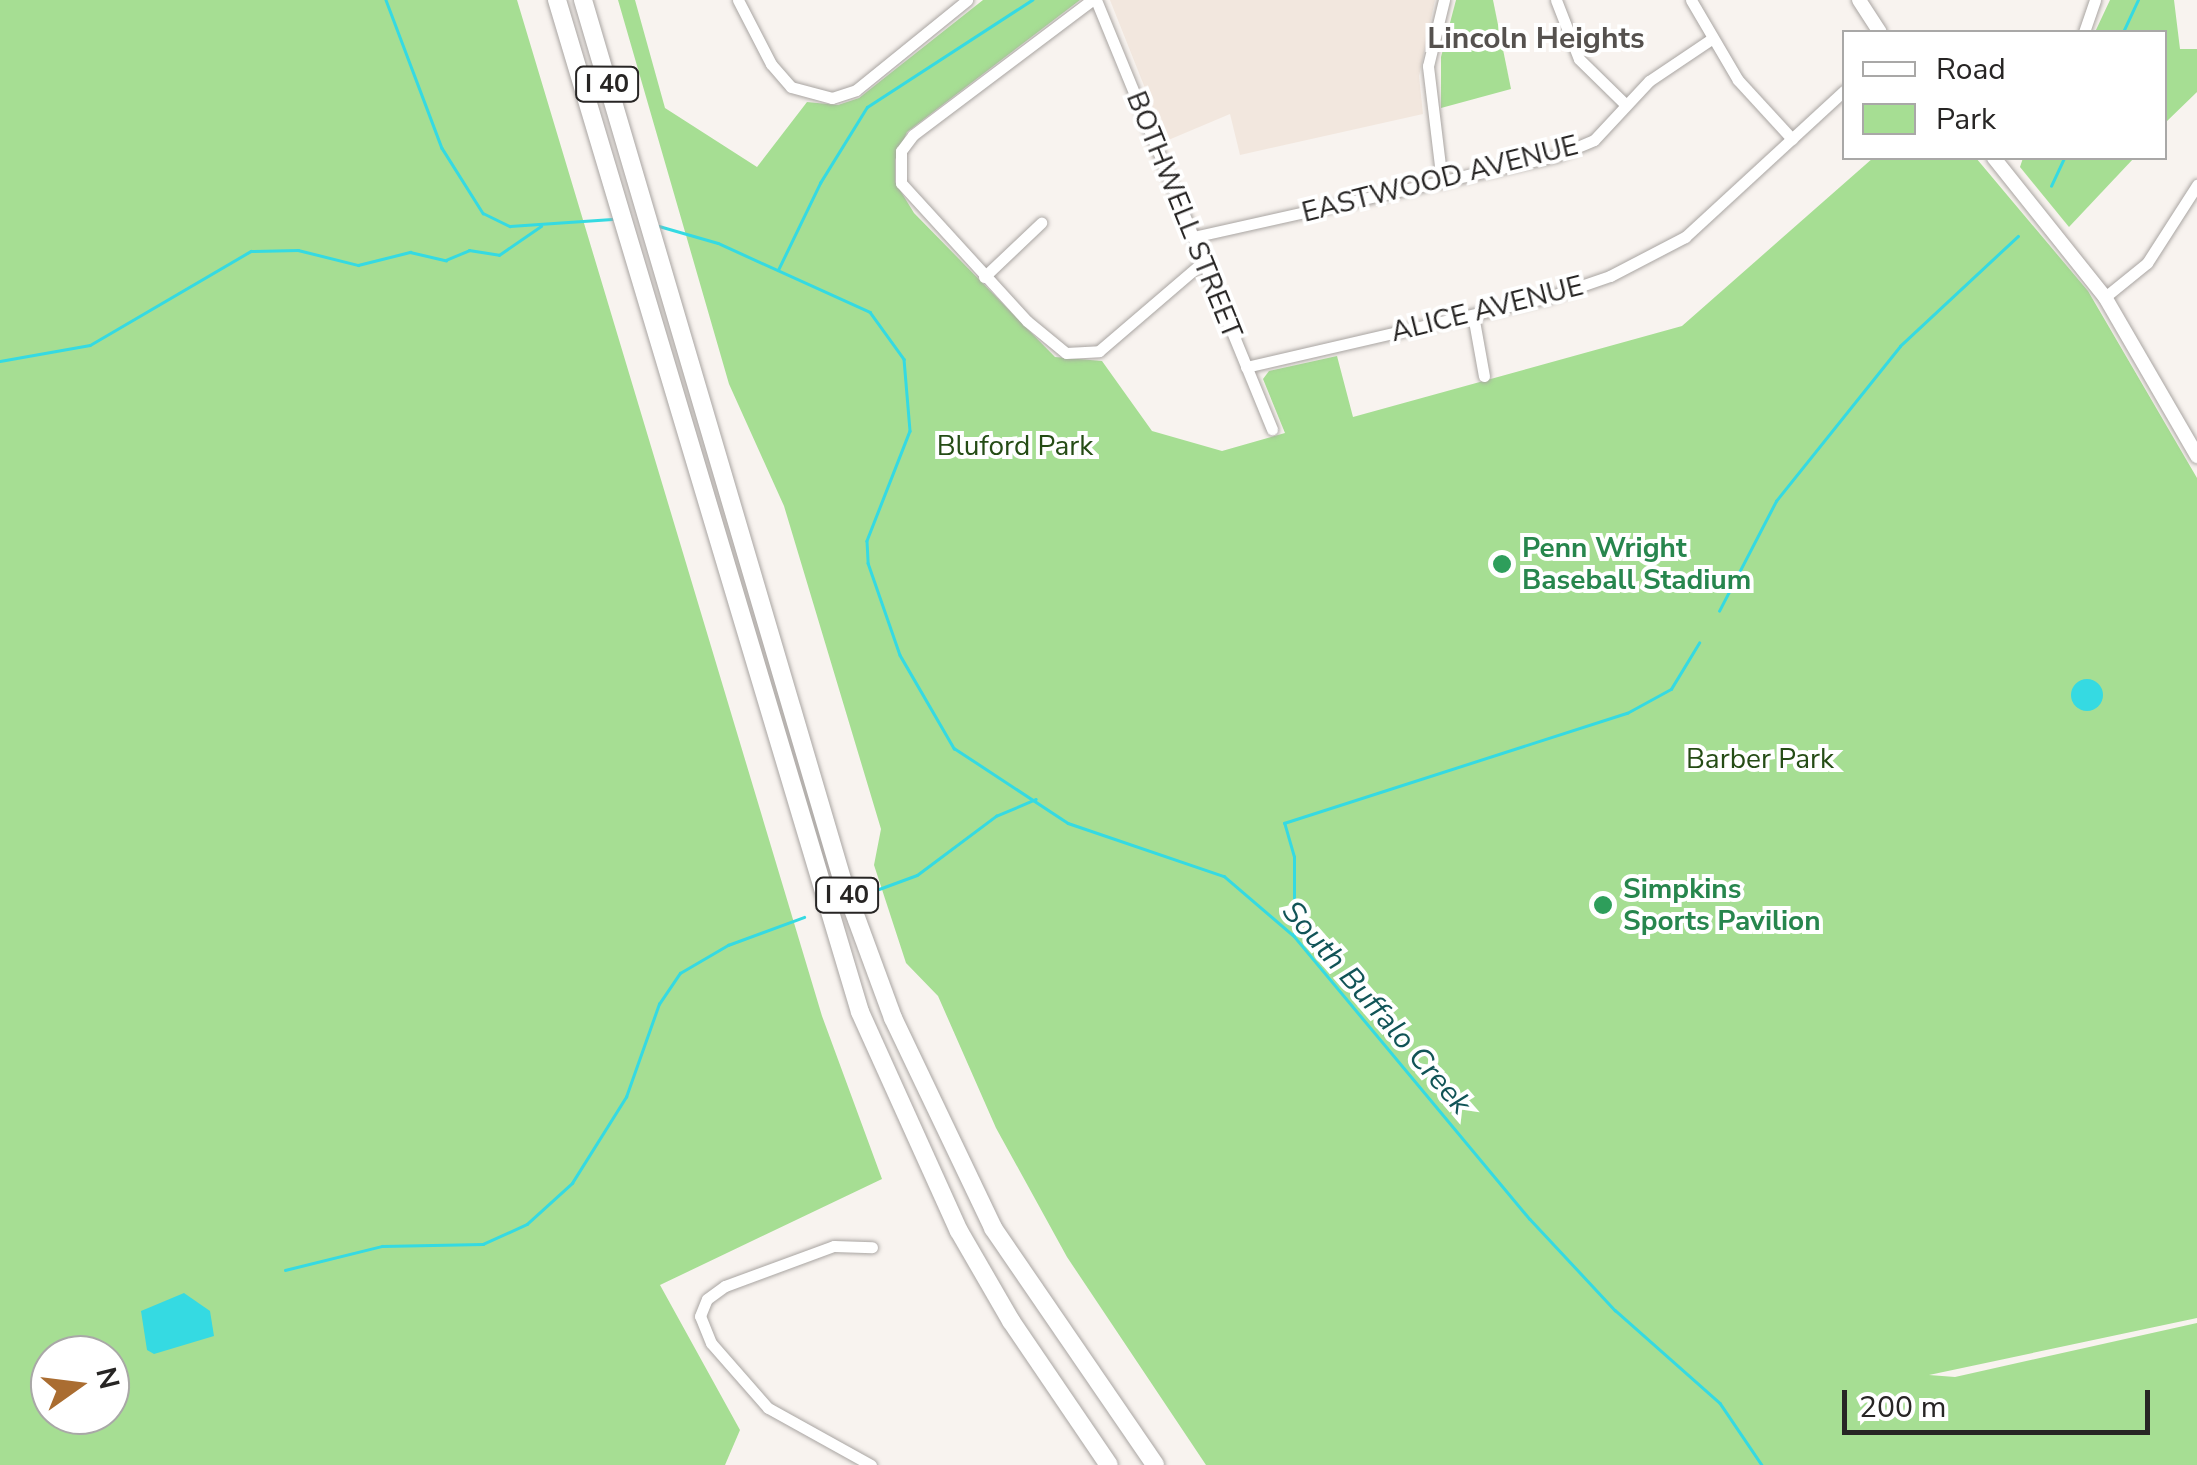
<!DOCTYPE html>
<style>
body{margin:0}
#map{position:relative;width:2197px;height:1465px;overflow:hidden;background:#f8f3ef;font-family:"Nunito Sans",sans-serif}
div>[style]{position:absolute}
.built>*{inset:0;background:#f2e7de}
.green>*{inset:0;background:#a6de93}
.water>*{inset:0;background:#35dae2}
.round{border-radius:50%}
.stream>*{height:2.5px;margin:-1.25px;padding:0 1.25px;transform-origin:1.25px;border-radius:1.25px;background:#35dae2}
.roads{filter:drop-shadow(0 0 2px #a9a5a2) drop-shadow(0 0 2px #a9a5a2)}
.minor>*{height:11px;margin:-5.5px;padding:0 5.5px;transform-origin:5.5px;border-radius:5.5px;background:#fff}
.major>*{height:14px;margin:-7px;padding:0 7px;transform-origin:7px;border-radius:7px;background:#fff}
.highway>*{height:18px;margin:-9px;padding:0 9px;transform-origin:9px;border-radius:9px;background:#fff}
.dots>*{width:28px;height:28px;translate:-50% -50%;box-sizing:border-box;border:5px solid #fff;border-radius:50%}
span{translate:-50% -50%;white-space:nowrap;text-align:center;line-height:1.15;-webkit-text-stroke:8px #fff;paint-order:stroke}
.shield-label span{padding:2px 8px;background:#fff;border:2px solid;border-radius:8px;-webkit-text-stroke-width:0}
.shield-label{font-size:25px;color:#272524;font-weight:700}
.street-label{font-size:28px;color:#272524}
.park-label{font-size:28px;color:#254c15}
.leisure-label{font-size:28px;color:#27864d;font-weight:700}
.left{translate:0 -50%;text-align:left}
.neighbourhood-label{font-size:30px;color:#55514e;font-weight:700}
.water-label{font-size:30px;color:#115457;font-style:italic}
.legend{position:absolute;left:1842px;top:30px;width:325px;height:130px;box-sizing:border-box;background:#fff;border:2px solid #a9a8a7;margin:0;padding:12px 18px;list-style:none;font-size:30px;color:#272524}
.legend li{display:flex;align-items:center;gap:20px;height:50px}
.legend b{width:50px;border:2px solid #a9a8a7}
.north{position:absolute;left:30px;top:1335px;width:100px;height:100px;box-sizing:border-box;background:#fff;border:2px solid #a9a8a7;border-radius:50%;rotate:76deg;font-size:28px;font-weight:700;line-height:40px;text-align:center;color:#272524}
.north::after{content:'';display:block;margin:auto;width:35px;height:45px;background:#aa6d31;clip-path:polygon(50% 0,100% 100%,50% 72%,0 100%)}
.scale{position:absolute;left:1842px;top:1390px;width:308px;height:45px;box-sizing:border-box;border:5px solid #272524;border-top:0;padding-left:12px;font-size:30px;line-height:35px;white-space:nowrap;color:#272524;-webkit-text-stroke:8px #fff;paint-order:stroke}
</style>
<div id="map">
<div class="built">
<div style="clip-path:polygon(1110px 0,1435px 0,1419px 76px,1423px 114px,1240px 155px,1230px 114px,1166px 141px)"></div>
</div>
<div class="green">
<div style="clip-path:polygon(evenodd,0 0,517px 0,822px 1016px,882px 1179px,660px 1285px,740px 1430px,725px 1465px,0 1465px,0 0,50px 1355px,110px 1355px,110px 1415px,50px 1415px,50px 1355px)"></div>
<div style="clip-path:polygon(618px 0,635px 0,665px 108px,757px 167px,807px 102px,838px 105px,859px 98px,983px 0,1080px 0,907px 132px,895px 160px,895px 182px,914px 213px,1055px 357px,1102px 361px,1152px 431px,1222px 451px,1285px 433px,1263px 379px,1269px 371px,1337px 356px,1353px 417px,1682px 326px,1873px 158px,1976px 158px,2088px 291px,2197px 478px,2197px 1318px,1929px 1375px,1955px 1377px,2197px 1323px,2197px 1465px,1206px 1465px,1067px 1257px,996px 1128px,938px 996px,906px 963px,874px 865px,881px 829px,784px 506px,729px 384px)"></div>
<div style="clip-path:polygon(1456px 0,1493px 0,1511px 89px,1441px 108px,1441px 57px)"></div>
<div style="clip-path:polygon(2110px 0,2174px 0,2180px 49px,2197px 49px,2197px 92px,2165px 123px,2164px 32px,2095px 32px)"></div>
<div style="clip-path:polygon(2023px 158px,2134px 158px,2069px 227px,2020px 167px)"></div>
</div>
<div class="water">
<div class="round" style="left:2071px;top:679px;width:32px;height:32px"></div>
<div style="clip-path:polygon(184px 1293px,210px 1311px,214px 1336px,154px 1354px,147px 1350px,141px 1311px)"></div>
</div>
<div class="stream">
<div style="left:386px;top:0;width:158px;rotate:69.3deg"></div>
<div style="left:442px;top:148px;width:77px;rotate:57.8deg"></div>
<div style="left:483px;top:213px;width:30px;rotate:26deg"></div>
<div style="left:510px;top:226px;width:102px;rotate:-3.9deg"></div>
<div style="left:2123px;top:32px;width:35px;rotate:-65deg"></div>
<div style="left:2051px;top:186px;width:31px;rotate:-65deg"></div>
<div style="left:659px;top:226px;width:61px;rotate:16.1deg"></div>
<div style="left:718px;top:243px;width:167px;rotate:24.4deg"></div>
<div style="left:870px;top:312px;width:58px;rotate:54.1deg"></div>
<div style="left:904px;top:359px;width:72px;rotate:85.2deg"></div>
<div style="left:910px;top:431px;width:118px;rotate:111.4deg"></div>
<div style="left:867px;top:541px;width:22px;rotate:87deg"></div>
<div style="left:868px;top:563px;width:97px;rotate:70.8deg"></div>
<div style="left:900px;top:655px;width:108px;rotate:59.9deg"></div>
<div style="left:954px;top:748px;width:136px;rotate:33.3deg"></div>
<div style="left:1068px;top:823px;width:165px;rotate:18.8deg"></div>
<div style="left:1224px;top:876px;width:92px;rotate:40.6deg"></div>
<div style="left:1294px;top:936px;width:368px;rotate:50.2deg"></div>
<div style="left:1530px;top:1219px;width:125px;rotate:47deg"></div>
<div style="left:1615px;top:1310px;width:140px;rotate:41.5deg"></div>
<div style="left:1720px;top:1403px;width:75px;rotate:55.9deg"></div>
<div style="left:778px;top:270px;width:97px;rotate:-64.2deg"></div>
<div style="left:820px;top:183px;width:89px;rotate:-58.3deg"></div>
<div style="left:867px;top:107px;width:197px;rotate:-33deg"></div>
<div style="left:0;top:361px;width:91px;rotate:-10.1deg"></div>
<div style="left:90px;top:345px;width:186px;rotate:-30.3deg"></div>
<div style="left:251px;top:251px;width:47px;rotate:-1.2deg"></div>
<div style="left:298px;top:250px;width:62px;rotate:14deg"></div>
<div style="left:358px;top:265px;width:54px;rotate:-14deg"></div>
<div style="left:410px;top:252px;width:37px;rotate:13deg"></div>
<div style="left:446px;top:260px;width:25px;rotate:-23deg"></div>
<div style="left:469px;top:250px;width:30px;rotate:9deg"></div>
<div style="left:499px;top:255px;width:51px;rotate:-34.6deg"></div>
<div style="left:1719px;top:611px;width:124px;rotate:-62.6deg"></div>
<div style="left:1776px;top:501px;width:198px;rotate:-51.3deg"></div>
<div style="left:1900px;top:346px;width:161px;rotate:-43deg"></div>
<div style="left:879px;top:889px;width:40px;rotate:-20.2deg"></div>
<div style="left:917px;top:875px;width:99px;rotate:-36.8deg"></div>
<div style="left:996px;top:816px;width:43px;rotate:-23deg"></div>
<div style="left:1294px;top:935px;width:78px;rotate:-90deg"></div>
<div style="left:1294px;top:857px;width:35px;rotate:-106deg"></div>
<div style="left:1284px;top:823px;width:360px;rotate:-17.8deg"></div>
<div style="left:1627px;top:713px;width:50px;rotate:-28.6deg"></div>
<div style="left:1671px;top:689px;width:54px;rotate:-58.7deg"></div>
<div style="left:285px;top:1270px;width:100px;rotate:-13.9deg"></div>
<div style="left:382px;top:1246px;width:101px;rotate:-1.1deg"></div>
<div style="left:483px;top:1244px;width:48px;rotate:-24.4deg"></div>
<div style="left:527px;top:1224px;width:61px;rotate:-42.3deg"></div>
<div style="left:572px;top:1183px;width:102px;rotate:-57.9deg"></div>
<div style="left:626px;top:1097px;width:99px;rotate:-70.5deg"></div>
<div style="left:659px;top:1004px;width:37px;rotate:-56deg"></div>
<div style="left:680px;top:973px;width:56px;rotate:-30.3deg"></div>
<div style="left:728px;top:945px;width:81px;rotate:-20.2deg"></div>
</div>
<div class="roads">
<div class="minor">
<div style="left:738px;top:0;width:72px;rotate:62.7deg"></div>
<div style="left:771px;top:64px;width:30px;rotate:49deg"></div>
<div style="left:791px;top:87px;width:42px;rotate:15deg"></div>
<div style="left:832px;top:98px;width:25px;rotate:-18deg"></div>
<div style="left:856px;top:90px;width:143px;rotate:-39deg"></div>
<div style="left:1092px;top:0;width:224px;rotate:143deg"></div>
<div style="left:913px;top:135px;width:20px;rotate:127deg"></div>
<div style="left:901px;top:151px;width:32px;rotate:90deg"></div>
<div style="left:901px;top:183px;width:187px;rotate:47.6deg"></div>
<div style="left:1027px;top:321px;width:50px;rotate:39.4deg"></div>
<div style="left:1066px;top:353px;width:33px;rotate:-3deg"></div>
<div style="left:1099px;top:351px;width:137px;rotate:-40.6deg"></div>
<div style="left:1096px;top:0;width:464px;rotate:67.7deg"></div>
<div style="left:1556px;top:0;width:63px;rotate:68.7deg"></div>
<div style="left:1579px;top:59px;width:64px;rotate:44.4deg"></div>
<div style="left:1691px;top:0;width:93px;rotate:59.6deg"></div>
<div style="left:1738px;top:80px;width:80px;rotate:47.5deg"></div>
<div style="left:2084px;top:32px;width:34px;rotate:-71deg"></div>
<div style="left:1442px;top:182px;width:117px;rotate:-96.9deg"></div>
<div style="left:1428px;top:66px;width:68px;rotate:-76.4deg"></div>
<div style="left:1193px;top:237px;width:372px;rotate:-12.6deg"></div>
<div style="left:1556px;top:156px;width:41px;rotate:-22.8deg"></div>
<div style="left:1594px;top:140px;width:81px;rotate:-47deg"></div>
<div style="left:1649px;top:81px;width:73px;rotate:-33.9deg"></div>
<div style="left:984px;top:277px;width:79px;rotate:-43.5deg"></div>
<div style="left:2105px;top:297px;width:54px;rotate:-39deg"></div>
<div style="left:2147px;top:263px;width:93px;rotate:-57.3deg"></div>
<div style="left:1473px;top:315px;width:62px;rotate:79.8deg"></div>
<div style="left:1246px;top:367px;width:308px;rotate:-13deg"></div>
<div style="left:1546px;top:298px;width:68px;rotate:-19deg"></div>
<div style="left:1610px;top:276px;width:85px;rotate:-27.5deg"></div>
<div style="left:1685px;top:237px;width:216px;rotate:-42.6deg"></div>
<div style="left:871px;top:1465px;width:118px;rotate:-151deg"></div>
<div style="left:768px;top:1408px;width:86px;rotate:-131.2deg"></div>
<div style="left:711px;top:1343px;width:29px;rotate:-112deg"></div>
<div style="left:700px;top:1316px;width:18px;rotate:-68deg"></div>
<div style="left:707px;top:1299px;width:22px;rotate:-36deg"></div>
<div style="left:725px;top:1286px;width:116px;rotate:-20.2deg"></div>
<div style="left:834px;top:1246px;width:38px;rotate:2deg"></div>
</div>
<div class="major">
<div style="left:1859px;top:0;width:38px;rotate:57deg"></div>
<div style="left:1994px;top:158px;width:178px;rotate:51.4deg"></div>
<div style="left:2105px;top:297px;width:184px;rotate:59.9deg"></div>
</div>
<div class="highway">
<div style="left:557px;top:0;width:1056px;rotate:73.33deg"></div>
<div style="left:860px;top:1012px;width:240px;rotate:65.7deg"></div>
<div style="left:959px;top:1231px;width:104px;rotate:60deg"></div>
<div style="left:1011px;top:1321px;width:174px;rotate:55.8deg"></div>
<div style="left:583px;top:0;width:920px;rotate:73.58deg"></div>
<div style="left:843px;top:882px;width:145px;rotate:69.8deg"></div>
<div style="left:893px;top:1018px;width:233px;rotate:64.5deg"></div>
<div style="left:993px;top:1228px;width:287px;rotate:55.6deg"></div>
</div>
</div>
<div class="dots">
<div style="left:1502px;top:564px;background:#2e9e5b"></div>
<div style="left:1603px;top:905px;background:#2e9e5b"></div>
</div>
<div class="shield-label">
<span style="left:607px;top:84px">I 40</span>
<span style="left:847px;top:895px">I 40</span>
</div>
<div class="street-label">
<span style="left:1440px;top:179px;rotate:-14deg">EASTWOOD AVENUE</span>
<span style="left:1184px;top:215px;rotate:68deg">BOTHWELL STREET</span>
<span style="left:1487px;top:309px;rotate:-14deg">ALICE AVENUE</span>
</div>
<div class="park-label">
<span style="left:1015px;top:446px">Bluford Park</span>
<span style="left:1760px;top:759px">Barber Park</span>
</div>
<div class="leisure-label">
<span class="left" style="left:1522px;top:564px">Penn Wright<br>Baseball Stadium</span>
<span class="left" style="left:1623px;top:905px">Simpkins<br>Sports Pavilion</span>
</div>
<div class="neighbourhood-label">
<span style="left:1536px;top:39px">Lincoln Heights</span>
</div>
<div class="water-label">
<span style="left:1376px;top:1008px;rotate:49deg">South Buffalo Creek</span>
</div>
<ul class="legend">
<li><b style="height:12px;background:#fff"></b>Road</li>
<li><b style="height:28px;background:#a6de93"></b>Park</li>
</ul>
<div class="north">N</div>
<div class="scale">200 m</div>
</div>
